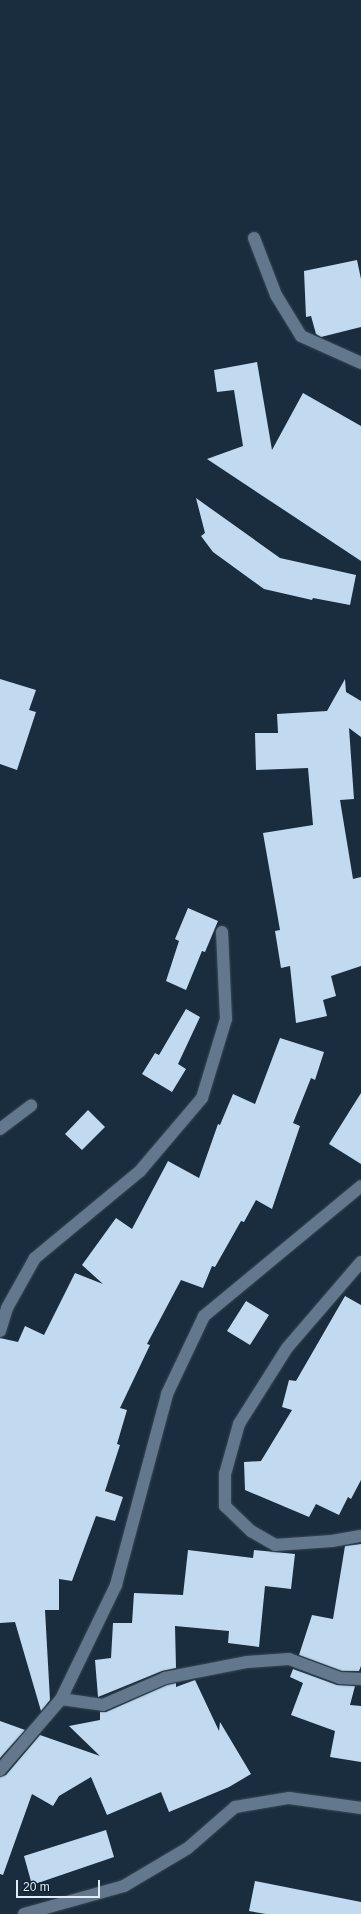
<!DOCTYPE html>
<style>
body{margin:0}
#map{position:relative;width:361px;height:1914px;overflow:hidden;background:#1a2d3e;font-family:Arial,sans-serif}
div>[style]{position:absolute}
.building>*{inset:0;background:#c2daf0}
.roads{filter:drop-shadow(0 0 1px #394957) drop-shadow(0 0 1px #394957)}
.street>*{height:12px;margin:-6px;padding:0 6px;transform-origin:6px;border-radius:6px;background:#63788c}
span{translate:-50% -50%;white-space:nowrap;text-align:center;line-height:1.15;-webkit-text-stroke:4px #102333;paint-order:stroke}
.scale{position:absolute;left:16px;top:1880px;width:84px;height:18px;box-sizing:border-box;border:2px solid #e0ecf8;border-top:0;padding-left:5px;font-size:12px;line-height:14px;white-space:nowrap;color:#e0ecf8;-webkit-text-stroke:3px #102333;paint-order:stroke}
</style>
<div id="map">
<div class="building">
<div style="clip-path:polygon(357px 260px,361px 279px,361px 327px,321px 337px,316px 334px,311px 316px,306px 317px,304px 271px)"></div>
<div style="clip-path:polygon(257px 362px,272px 450px,303px 393px,361px 426px,361px 561px,207px 459px,243px 446px,234px 390px,217px 392px,214px 370px)"></div>
<div style="clip-path:polygon(196px 498px,280px 558px,356px 575px,350px 605px,313px 598px,312px 600px,264px 589px,213px 552px,201px 536px,205px 533px)"></div>
<div style="clip-path:polygon(0 679px,36px 690px,29px 710px,36px 712px,17px 770px,0 764px)"></div>
<div style="clip-path:polygon(345px 679px,346px 692px,361px 701px,361px 737px,349px 728px,354px 799px,340px 800px,353px 879px,361px 877px,361px 966px,331px 976px,336px 996px,323px 1000px,327px 1016px,296px 1023px,290px 966px,281px 968px,275px 931px,280px 930px,263px 833px,313px 825px,308px 768px,256px 770px,255px 733px,278px 733px,277px 714px,327px 711px)"></div>
<div style="clip-path:polygon(188px 908px,218px 921px,205px 952px,202px 951px,186px 990px,166px 981px,179px 941px,175px 939px)"></div>
<div style="clip-path:polygon(186px 1009px,200px 1017px,178px 1064px,186px 1069px,172px 1092px,142px 1074px,155px 1053px,159px 1055px)"></div>
<div style="clip-path:polygon(280px 1038px,324px 1052px,315px 1080px,311px 1078px,293px 1123px,300px 1126px,272px 1209px,256px 1200px,244px 1222px,241px 1221px,215px 1267px,212px 1266px,203px 1288px,181px 1280px,147px 1344px,150px 1345px,120px 1408px,127px 1410px,117px 1444px,120px 1445px,105px 1491px,123px 1497px,115px 1521px,96px 1516px,72px 1581px,59px 1579px,59px 1610px,45px 1610px,50px 1700px,41px 1711px,15px 1622px,0 1623px,0 1338px,18px 1342px,25px 1326px,44px 1335px,75px 1273px,103px 1284px,82px 1265px,116px 1218px,132px 1229px,168px 1161px,199px 1178px,218px 1124px,220px 1125px,233px 1094px,255px 1104px)"></div>
<div style="clip-path:polygon(361px 1093px,361px 1164px,329px 1144px)"></div>
<div style="clip-path:polygon(88px 1110px,105px 1127px,82px 1150px,65px 1134px)"></div>
<div style="clip-path:polygon(345px 1296px,361px 1305px,361px 1480px,351px 1499px,348px 1497px,339px 1515px,316px 1504px,309px 1517px,245px 1490px,244px 1462px,261px 1461px,292px 1410px,282px 1407px,289px 1380px,296px 1381px)"></div>
<div style="clip-path:polygon(246px 1301px,269px 1315px,250px 1345px,227px 1331px)"></div>
<div style="clip-path:polygon(361px 1544px,361px 1666px,359px 1671px,342px 1671px,299px 1655px,312px 1615px,333px 1619px,345px 1546px)"></div>
<div style="clip-path:polygon(188px 1550px,253px 1558px,254px 1550px,295px 1554px,291px 1589px,265px 1586px,259px 1647px,228px 1643px,229px 1631px,175px 1626px,176px 1668px,162px 1671px,98px 1697px,95px 1660px,111px 1658px,113px 1623px,132px 1623px,134px 1593px,183px 1595px)"></div>
<div style="clip-path:polygon(293px 1669px,337px 1685px,355px 1686px,350px 1705px,361px 1706px,361px 1762px,330px 1757px,335px 1731px,291px 1715px,303px 1683px,290px 1677px)"></div>
<div style="clip-path:polygon(195px 1680px,219px 1731px,220px 1722px,251px 1774px,229px 1787px,169px 1812px,161px 1792px,107px 1815px,91px 1777px,59px 1796px,53px 1806px,32px 1794px,3px 1875px,0 1874px,0 1777px,6px 1775px,40px 1735px,100px 1756px,69px 1726px,100px 1720px,100px 1712px,106px 1712px,167px 1685px,176px 1683px,176px 1687px)"></div>
<div style="clip-path:polygon(0 1721px,25px 1730px,0 1758px)"></div>
<div style="clip-path:polygon(106px 1830px,114px 1857px,32px 1885px,24px 1856px)"></div>
<div style="clip-path:polygon(255px 1881px,361px 1902px,361px 1914px,266px 1914px,249px 1911px)"></div>
</div>
<div class="roads">
<div class="street">
<div style="left:254px;top:238px;width:61px;rotate:68.9deg"></div>
<div style="left:276px;top:295px;width:48px;rotate:58.6deg"></div>
<div style="left:301px;top:336px;width:66px;rotate:24.2deg"></div>
<div style="left:0;top:1129px;width:39px;rotate:-37deg"></div>
<div style="left:361px;top:1262px;width:113px;rotate:130.7deg"></div>
<div style="left:287px;top:1348px;width:90px;rotate:122.3deg"></div>
<div style="left:239px;top:1424px;width:52px;rotate:105.6deg"></div>
<div style="left:225px;top:1474px;width:32px;rotate:90deg"></div>
<div style="left:225px;top:1506px;width:36px;rotate:44deg"></div>
<div style="left:251px;top:1531px;width:28px;rotate:30deg"></div>
<div style="left:275px;top:1545px;width:57px;rotate:-4deg"></div>
<div style="left:332px;top:1541px;width:29px;rotate:-10deg"></div>
<div style="left:0;top:1331px;width:24px;rotate:-73deg"></div>
<div style="left:7px;top:1308px;width:57px;rotate:-60.8deg"></div>
<div style="left:35px;top:1258px;width:136px;rotate:-39.6deg"></div>
<div style="left:140px;top:1171px;width:96px;rotate:-49.7deg"></div>
<div style="left:202px;top:1098px;width:83px;rotate:-73.1deg"></div>
<div style="left:226px;top:1019px;width:87px;rotate:-92.6deg"></div>
<div style="left:61px;top:1699px;width:127px;rotate:-64.2deg"></div>
<div style="left:116px;top:1585px;width:198px;rotate:-75deg"></div>
<div style="left:167px;top:1394px;width:86px;rotate:-64.6deg"></div>
<div style="left:204px;top:1316px;width:204px;rotate:-39.6deg"></div>
<div style="left:0;top:1770px;width:94px;rotate:-49.3deg"></div>
<div style="left:61px;top:1699px;width:42px;rotate:8.1deg"></div>
<div style="left:103px;top:1705px;width:68px;rotate:-23.5deg"></div>
<div style="left:165px;top:1678px;width:84px;rotate:-11deg"></div>
<div style="left:247px;top:1662px;width:42px;rotate:-4.1deg"></div>
<div style="left:289px;top:1659px;width:54px;rotate:20.4deg"></div>
<div style="left:340px;top:1678px;width:21px;rotate:3deg"></div>
<div style="left:24px;top:1914px;width:104px;rotate:-15.6deg"></div>
<div style="left:124px;top:1886px;width:74px;rotate:-30.7deg"></div>
<div style="left:188px;top:1848px;width:62px;rotate:-41.1deg"></div>
<div style="left:235px;top:1807px;width:55px;rotate:-9.5deg"></div>
<div style="left:289px;top:1798px;width:73px;rotate:7.9deg"></div>
</div>
</div>
<div class="scale">20 m</div>
</div>
